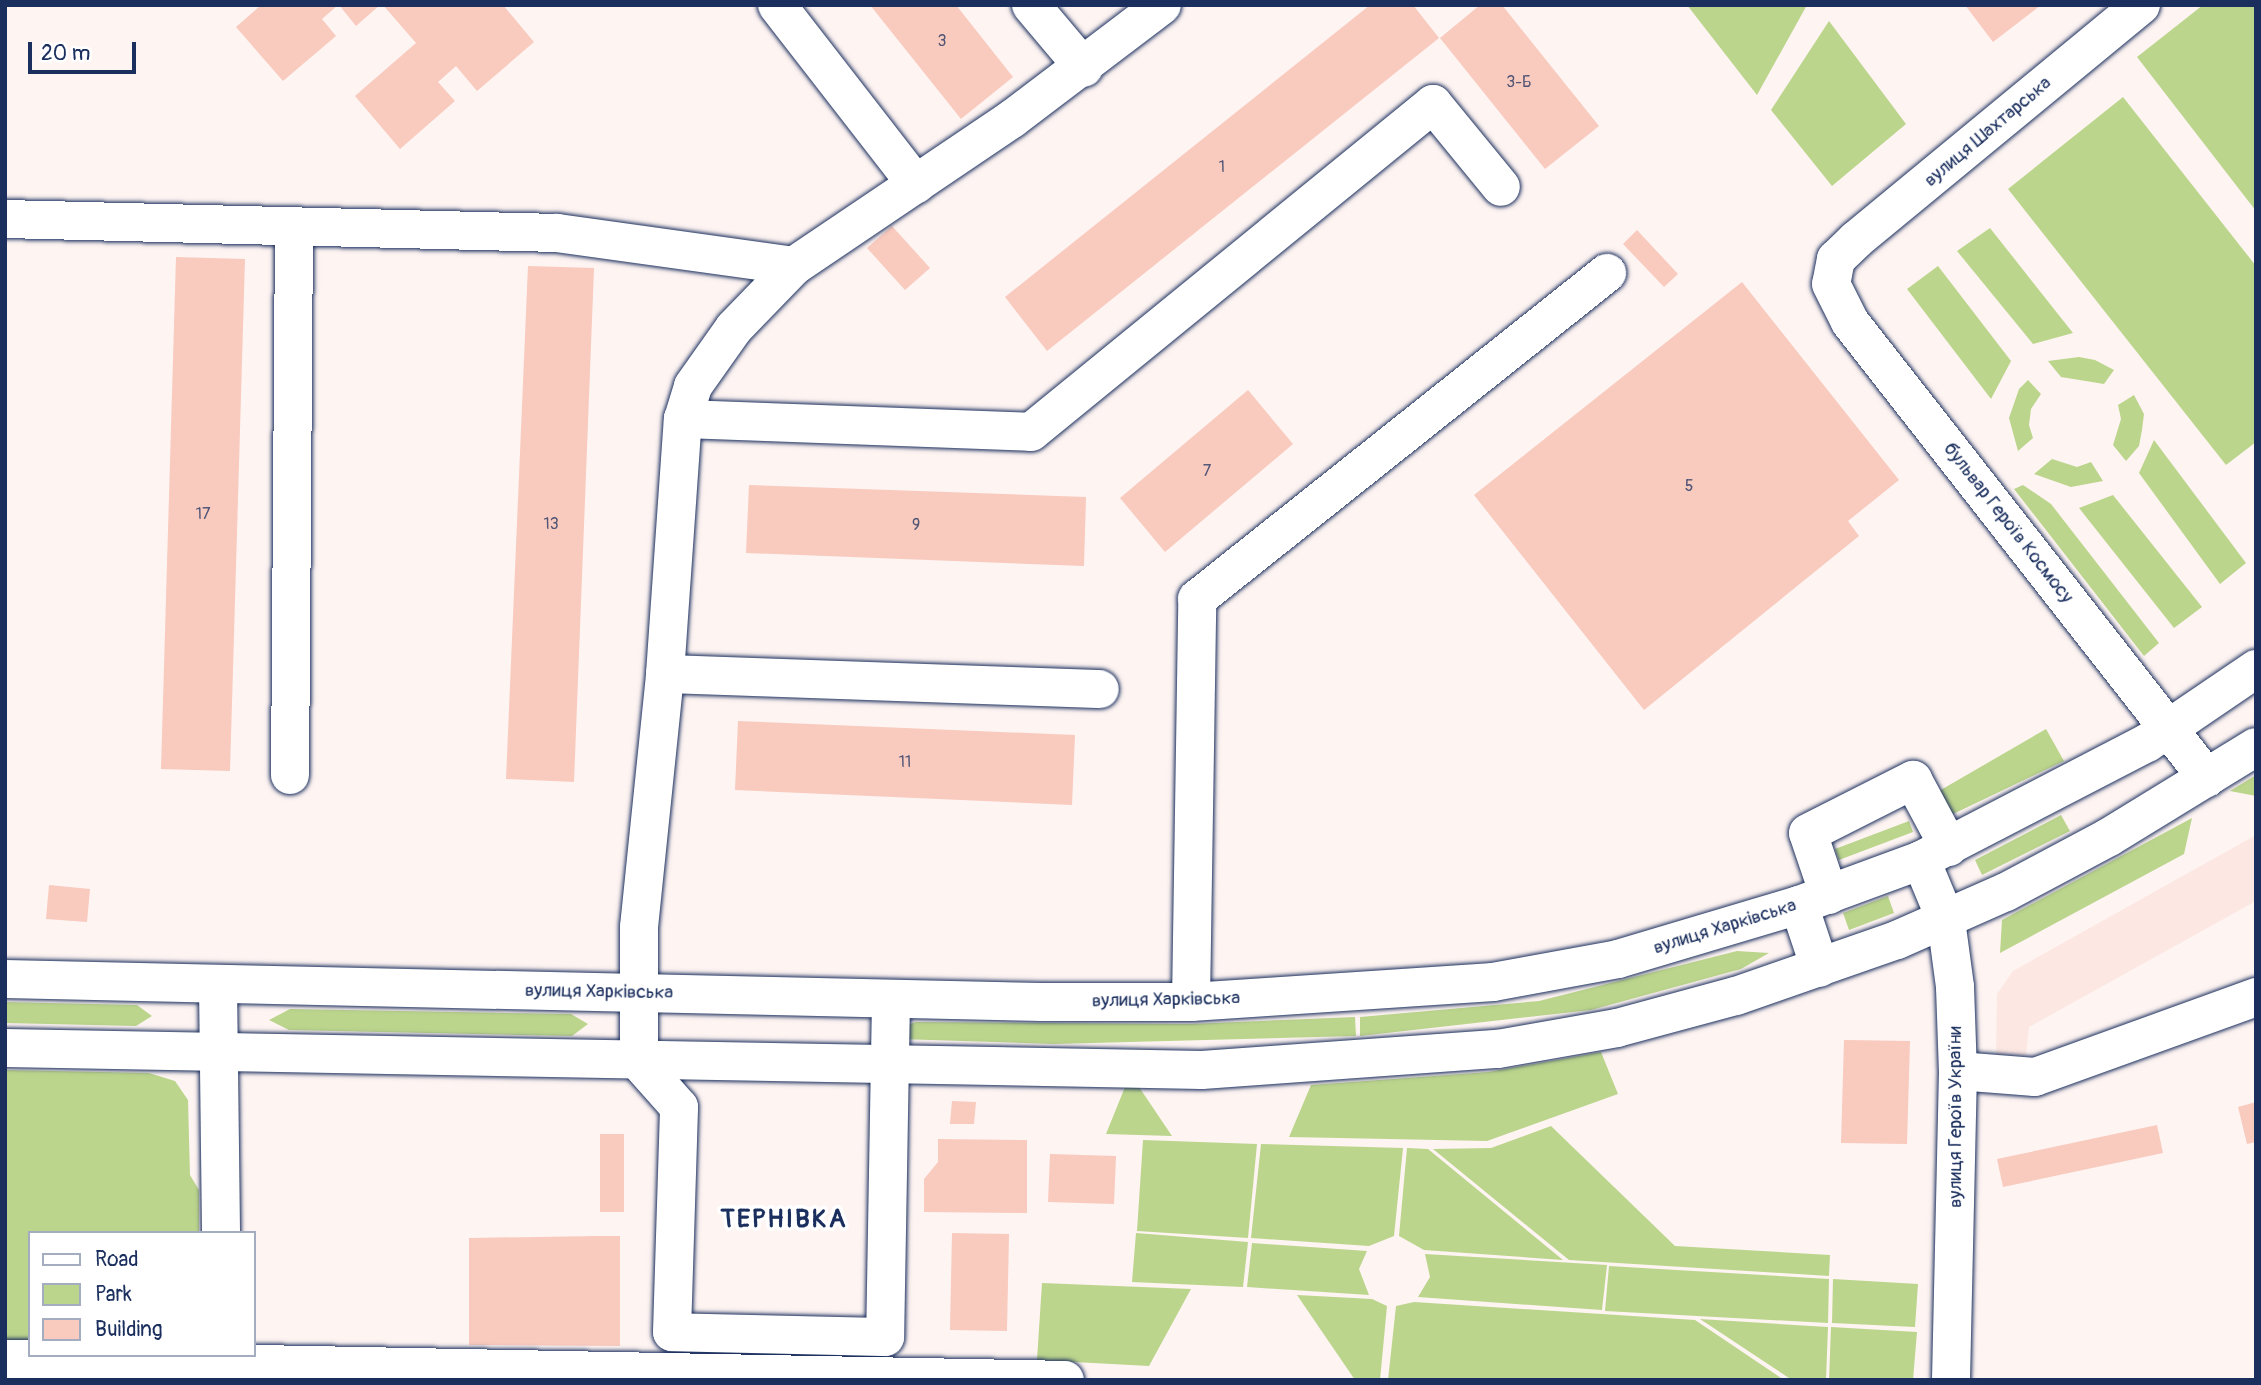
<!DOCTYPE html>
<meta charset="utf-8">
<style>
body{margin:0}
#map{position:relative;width:2261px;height:1385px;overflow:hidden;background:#fef4f2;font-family:Pangolin,sans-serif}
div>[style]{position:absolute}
.built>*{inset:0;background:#fce7e2}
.green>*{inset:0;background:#bcd58c}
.building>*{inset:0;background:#f9cabe}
.roads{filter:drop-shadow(0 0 2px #1b2f5e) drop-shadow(0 0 2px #1b2f5e)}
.minor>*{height:38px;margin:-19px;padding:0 19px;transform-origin:19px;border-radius:19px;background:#fff}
span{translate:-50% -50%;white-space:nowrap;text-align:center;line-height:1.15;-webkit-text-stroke:7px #fff;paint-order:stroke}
.number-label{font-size:16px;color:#525676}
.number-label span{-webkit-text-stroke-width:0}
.street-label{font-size:19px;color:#1b2f5e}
.district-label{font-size:26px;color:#1b2f5e;font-weight:700;letter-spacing:2px}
.frame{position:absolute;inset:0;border:7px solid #1b2f5e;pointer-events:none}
.legend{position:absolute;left:28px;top:1231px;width:228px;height:126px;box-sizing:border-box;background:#fff;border:2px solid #a4acbf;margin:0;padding:9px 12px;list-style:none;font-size:21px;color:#1b2f5e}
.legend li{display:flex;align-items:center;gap:14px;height:35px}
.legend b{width:35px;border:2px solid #a4acbf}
.scale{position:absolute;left:28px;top:42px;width:108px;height:32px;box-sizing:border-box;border:4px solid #1b2f5e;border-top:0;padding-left:9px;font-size:21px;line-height:24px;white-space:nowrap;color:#1b2f5e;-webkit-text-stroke:5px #fff;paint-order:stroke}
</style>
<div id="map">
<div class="built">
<div style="clip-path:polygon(2256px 835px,2256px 901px,2029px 1027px,2026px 1055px,1996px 1054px,1997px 994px,2013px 971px)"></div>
</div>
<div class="green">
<div style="clip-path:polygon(1687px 5px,1807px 5px,1757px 95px)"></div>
<div style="clip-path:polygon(2203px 5px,2256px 5px,2256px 211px,2137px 57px)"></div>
<div style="clip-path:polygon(1829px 21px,1906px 124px,1832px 186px,1771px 110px)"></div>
<div style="clip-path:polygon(2123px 97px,2256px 266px,2256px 442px,2226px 465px,2008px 189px)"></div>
<div style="clip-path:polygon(1990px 228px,2073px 333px,2033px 344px,1957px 251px)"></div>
<div style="clip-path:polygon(1938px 266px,2011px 361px,1991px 399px,1907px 289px)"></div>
<div style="clip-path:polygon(2079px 357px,2095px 360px,2114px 370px,2104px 384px,2061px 377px,2048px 361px)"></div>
<div style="clip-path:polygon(2028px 380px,2041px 394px,2031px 409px,2029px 425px,2033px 438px,2018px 451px,2009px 418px,2019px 389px)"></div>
<div style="clip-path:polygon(2134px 395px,2144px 414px,2142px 430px,2139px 446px,2126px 461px,2113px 445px,2121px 419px,2118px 405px)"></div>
<div style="clip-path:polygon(2154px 440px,2246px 563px,2220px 584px,2139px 473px)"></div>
<div style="clip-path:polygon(2052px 459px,2077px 467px,2091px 462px,2103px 481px,2071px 487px,2034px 474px)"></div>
<div style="clip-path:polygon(2023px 485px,2051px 504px,2159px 643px,2144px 656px,2014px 489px)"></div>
<div style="clip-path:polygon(2113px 495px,2202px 607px,2174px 628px,2079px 508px)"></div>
<div style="clip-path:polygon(2046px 729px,2064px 761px,1951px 815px,1939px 791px)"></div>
<div style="clip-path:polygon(2256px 775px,2256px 796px,2230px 791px)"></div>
<div style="clip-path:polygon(2061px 815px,2070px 831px,1982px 875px,1975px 860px)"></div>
<div style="clip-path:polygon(2192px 818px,2184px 854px,2000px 953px,2002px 920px)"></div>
<div style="clip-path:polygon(1909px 821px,1913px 832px,1839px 860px,1835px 849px)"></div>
<div style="clip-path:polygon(1888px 896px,1894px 913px,1849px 930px,1843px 913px)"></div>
<div style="clip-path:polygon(1737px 951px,1769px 953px,1741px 969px,1591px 1010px,1360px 1036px,1360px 1017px,1539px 1001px)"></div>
<div style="clip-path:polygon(5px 1002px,137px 1005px,152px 1016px,136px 1026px,5px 1023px)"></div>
<div style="clip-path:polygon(290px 1009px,571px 1014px,588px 1024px,572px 1036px,289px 1030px,269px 1020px)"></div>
<div style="clip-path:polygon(1355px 1017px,1356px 1036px,1054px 1044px,900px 1039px,900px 1027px,916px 1022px,1190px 1024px)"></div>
<div style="clip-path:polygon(1601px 1052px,1618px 1094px,1487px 1141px,1289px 1137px,1311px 1085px,1488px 1072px)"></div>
<div style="clip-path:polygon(5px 1070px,149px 1073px,175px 1081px,188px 1100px,190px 1175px,199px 1190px,199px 1233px,30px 1233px,30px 1346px,5px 1345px)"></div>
<div style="clip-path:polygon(1125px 1087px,1139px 1087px,1172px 1136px,1106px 1134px)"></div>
<div style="clip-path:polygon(1551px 1126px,1675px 1246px,1830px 1255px,1829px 1276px,1569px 1260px,1433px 1149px,1491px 1148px)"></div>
<div style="clip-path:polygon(1143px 1140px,1257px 1144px,1248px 1238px,1137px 1231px)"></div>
<div style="clip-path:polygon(1261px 1144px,1403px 1148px,1394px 1236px,1369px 1246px,1251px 1238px)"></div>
<div style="clip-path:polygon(1407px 1148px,1428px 1149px,1563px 1260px,1424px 1250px,1399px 1236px)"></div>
<div style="clip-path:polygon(1136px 1233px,1248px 1242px,1243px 1287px,1132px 1282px)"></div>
<div style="clip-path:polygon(1252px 1243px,1367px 1251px,1359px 1269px,1369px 1295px,1247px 1287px)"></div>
<div style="clip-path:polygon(1425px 1254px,1607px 1265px,1602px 1310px,1418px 1297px,1430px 1277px)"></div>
<div style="clip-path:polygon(1609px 1266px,1829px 1279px,1828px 1323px,1605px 1311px)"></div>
<div style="clip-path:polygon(1833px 1279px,1918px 1284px,1915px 1327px,1832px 1323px)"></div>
<div style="clip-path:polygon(1042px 1283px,1191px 1289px,1149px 1366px,1037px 1360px)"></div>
<div style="clip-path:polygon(1297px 1295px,1372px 1299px,1387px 1306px,1380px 1380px,1355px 1380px)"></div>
<div style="clip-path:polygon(1414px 1302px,1695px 1320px,1784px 1380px,1388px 1380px,1396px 1306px)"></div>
<div style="clip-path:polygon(1700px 1319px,1828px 1327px,1826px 1380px,1792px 1380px)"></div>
<div style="clip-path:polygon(1831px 1327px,1917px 1332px,1913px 1380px,1829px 1380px)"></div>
</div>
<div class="building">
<div style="clip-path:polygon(261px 5px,338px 5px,322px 19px,336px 36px,283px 81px,236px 27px)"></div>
<div style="clip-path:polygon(339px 5px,380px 5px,356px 26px)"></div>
<div style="clip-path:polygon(383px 5px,503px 5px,534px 42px,477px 91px,456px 66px,438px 82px,455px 101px,400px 149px,355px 96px,416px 43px)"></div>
<div style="clip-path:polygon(870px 5px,956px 5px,1013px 77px,961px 119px)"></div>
<div style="clip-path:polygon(1370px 5px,1413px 5px,1439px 38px,1047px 351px,1005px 297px)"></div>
<div style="clip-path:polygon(1480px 5px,1502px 5px,1599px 126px,1545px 169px,1440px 38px)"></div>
<div style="clip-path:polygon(1965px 5px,2041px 5px,1993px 42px)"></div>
<div style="clip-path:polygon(892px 226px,930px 268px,905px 290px,867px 248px)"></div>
<div style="clip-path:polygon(1637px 230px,1678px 274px,1664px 287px,1623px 244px)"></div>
<div style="clip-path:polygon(176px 257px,245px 259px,230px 771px,161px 769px)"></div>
<div style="clip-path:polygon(528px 266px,594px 268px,574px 782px,506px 779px)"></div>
<div style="clip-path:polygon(1742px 282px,1899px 480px,1848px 521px,1859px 536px,1644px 710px,1474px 495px)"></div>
<div style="clip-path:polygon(1248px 390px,1293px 444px,1165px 552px,1120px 498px)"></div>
<div style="clip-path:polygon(749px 485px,1086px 497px,1084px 566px,746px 553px)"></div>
<div style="clip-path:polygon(738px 721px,1075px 735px,1072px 805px,735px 790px)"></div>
<div style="clip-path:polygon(49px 885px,90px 889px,87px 922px,46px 919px)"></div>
<div style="clip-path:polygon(1844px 1040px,1910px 1041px,1907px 1144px,1841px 1143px)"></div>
<div style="clip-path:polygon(952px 1101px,976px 1102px,974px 1124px,950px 1124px)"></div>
<div style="clip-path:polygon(2256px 1102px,2256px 1142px,2247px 1144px,2238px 1107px)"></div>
<div style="clip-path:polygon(2157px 1125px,2163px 1153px,2003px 1187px,1997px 1159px)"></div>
<div style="clip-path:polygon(600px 1134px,624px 1134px,624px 1212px,600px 1212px)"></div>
<div style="clip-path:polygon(938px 1139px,1027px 1140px,1027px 1213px,924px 1212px,924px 1179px,938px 1162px)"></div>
<div style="clip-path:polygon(1050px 1154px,1116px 1156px,1114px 1204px,1048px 1202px)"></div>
<div style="clip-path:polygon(952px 1233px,1009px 1234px,1007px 1331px,950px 1330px)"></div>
<div style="clip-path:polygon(597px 1236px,620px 1236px,620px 1346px,469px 1345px,469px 1238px)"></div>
</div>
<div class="roads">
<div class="minor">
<div style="left:777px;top:5px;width:227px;rotate:52.2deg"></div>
<div style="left:1031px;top:5px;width:82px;rotate:49.9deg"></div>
<div style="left:2141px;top:5px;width:369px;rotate:140.5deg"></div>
<div style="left:1856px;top:240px;width:28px;rotate:136deg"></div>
<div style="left:1836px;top:259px;width:25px;rotate:101deg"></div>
<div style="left:1831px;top:284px;width:42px;rotate:63.4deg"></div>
<div style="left:1850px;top:322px;width:579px;rotate:51.94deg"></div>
<div style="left:5px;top:219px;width:552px;rotate:1.45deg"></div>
<div style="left:557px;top:233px;width:239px;rotate:7.9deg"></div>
<div style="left:683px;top:419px;width:348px;rotate:2.1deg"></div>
<div style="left:1031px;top:432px;width:519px;rotate:-39.21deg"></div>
<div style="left:1433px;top:104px;width:107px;rotate:50.7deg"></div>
<div style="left:665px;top:674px;width:435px;rotate:2deg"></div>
<div style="left:290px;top:775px;width:547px;rotate:-89.58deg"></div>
<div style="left:1921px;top:860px;width:65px;rotate:67.4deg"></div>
<div style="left:1946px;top:920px;width:68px;rotate:82.3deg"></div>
<div style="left:1955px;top:987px;width:84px;rotate:88deg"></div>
<div style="left:1958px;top:1071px;width:309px;rotate:91.3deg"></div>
<div style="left:1829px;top:895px;width:65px;rotate:-108.7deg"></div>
<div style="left:1808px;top:833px;width:118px;rotate:-26.8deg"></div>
<div style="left:1913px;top:780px;width:76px;rotate:61.8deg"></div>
<div style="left:1799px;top:905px;width:66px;rotate:71.6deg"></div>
<div style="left:5px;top:979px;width:1037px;rotate:1.27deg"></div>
<div style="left:1042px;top:1002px;width:149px"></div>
<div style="left:1191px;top:1002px;width:303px;rotate:-3.8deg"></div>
<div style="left:1493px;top:982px;width:127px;rotate:-10.4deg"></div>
<div style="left:1618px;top:959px;width:189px;rotate:-16.6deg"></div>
<div style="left:1799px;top:905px;width:130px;rotate:-20.2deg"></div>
<div style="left:1921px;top:860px;width:254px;rotate:-27.4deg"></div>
<div style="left:2147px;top:743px;width:132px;rotate:-34.2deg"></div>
<div style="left:218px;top:985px;width:248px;rotate:89.3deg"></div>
<div style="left:891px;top:1000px;width:337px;rotate:91deg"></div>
<div style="left:885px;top:1337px;width:213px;rotate:-178.7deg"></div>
<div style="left:672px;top:1332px;width:225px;rotate:-88.2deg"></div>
<div style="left:679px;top:1107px;width:60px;rotate:-131.6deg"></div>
<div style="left:639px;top:1062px;width:135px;rotate:-90deg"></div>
<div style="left:639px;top:927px;width:254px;rotate:-84.1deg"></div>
<div style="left:665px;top:674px;width:256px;rotate:-86deg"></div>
<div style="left:683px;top:419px;width:34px;rotate:-73deg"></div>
<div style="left:693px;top:386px;width:71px;rotate:-54.7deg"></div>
<div style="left:734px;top:328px;width:86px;rotate:-45.9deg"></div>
<div style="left:794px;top:266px;width:263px;rotate:-34deg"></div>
<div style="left:1012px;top:119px;width:188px;rotate:-37.2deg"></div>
<div style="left:1191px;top:1002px;width:403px;rotate:-89.1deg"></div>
<div style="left:1197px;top:599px;width:524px;rotate:-38.49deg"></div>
<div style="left:5px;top:1048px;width:1197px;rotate:1.05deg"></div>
<div style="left:1202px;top:1070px;width:297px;rotate:-4.1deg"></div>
<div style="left:1498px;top:1049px;width:121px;rotate:-10deg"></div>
<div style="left:1617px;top:1028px;width:123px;rotate:-15.1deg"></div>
<div style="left:1736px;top:996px;width:170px;rotate:-19.2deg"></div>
<div style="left:1897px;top:940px;width:119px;rotate:-23.8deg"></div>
<div style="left:2006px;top:892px;width:117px;rotate:-28.1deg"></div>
<div style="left:2109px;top:837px;width:172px;rotate:-31.5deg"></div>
<div style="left:1958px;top:1071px;width:77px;rotate:4.5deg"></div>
<div style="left:2035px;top:1077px;width:235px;rotate:-19.9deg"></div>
<div style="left:5px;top:1359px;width:1060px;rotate:1.13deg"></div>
</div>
</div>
<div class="number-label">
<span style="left:942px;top:41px">3</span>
<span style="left:1519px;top:82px">3-Б</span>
<span style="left:1222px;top:167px">1</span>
<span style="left:1207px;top:471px">7</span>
<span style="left:1689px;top:486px">5</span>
<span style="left:203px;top:514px">17</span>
<span style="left:551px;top:524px">13</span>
<span style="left:916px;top:525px">9</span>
<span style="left:905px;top:762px">11</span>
</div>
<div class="street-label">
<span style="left:1988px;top:132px;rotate:-40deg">вулиця Шахтарська</span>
<span style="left:2008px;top:523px;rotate:52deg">бульвар Героїв Космосу</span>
<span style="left:1725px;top:927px;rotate:-17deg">вулиця Харківська</span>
<span style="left:599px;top:992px;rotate:1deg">вулиця Харківська</span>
<span style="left:1166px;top:1000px;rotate:-1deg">вулиця Харківська</span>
<span style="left:1956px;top:1117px;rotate:-90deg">вулиця Героїв України</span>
</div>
<div class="district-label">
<span style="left:784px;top:1220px">ТЕРНІВКА</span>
</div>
<div class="frame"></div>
<ul class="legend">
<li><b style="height:9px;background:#fff"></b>Road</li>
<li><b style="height:19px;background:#bcd58c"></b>Park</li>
<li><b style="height:19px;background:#f9cabe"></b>Building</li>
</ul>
<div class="scale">20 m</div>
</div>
